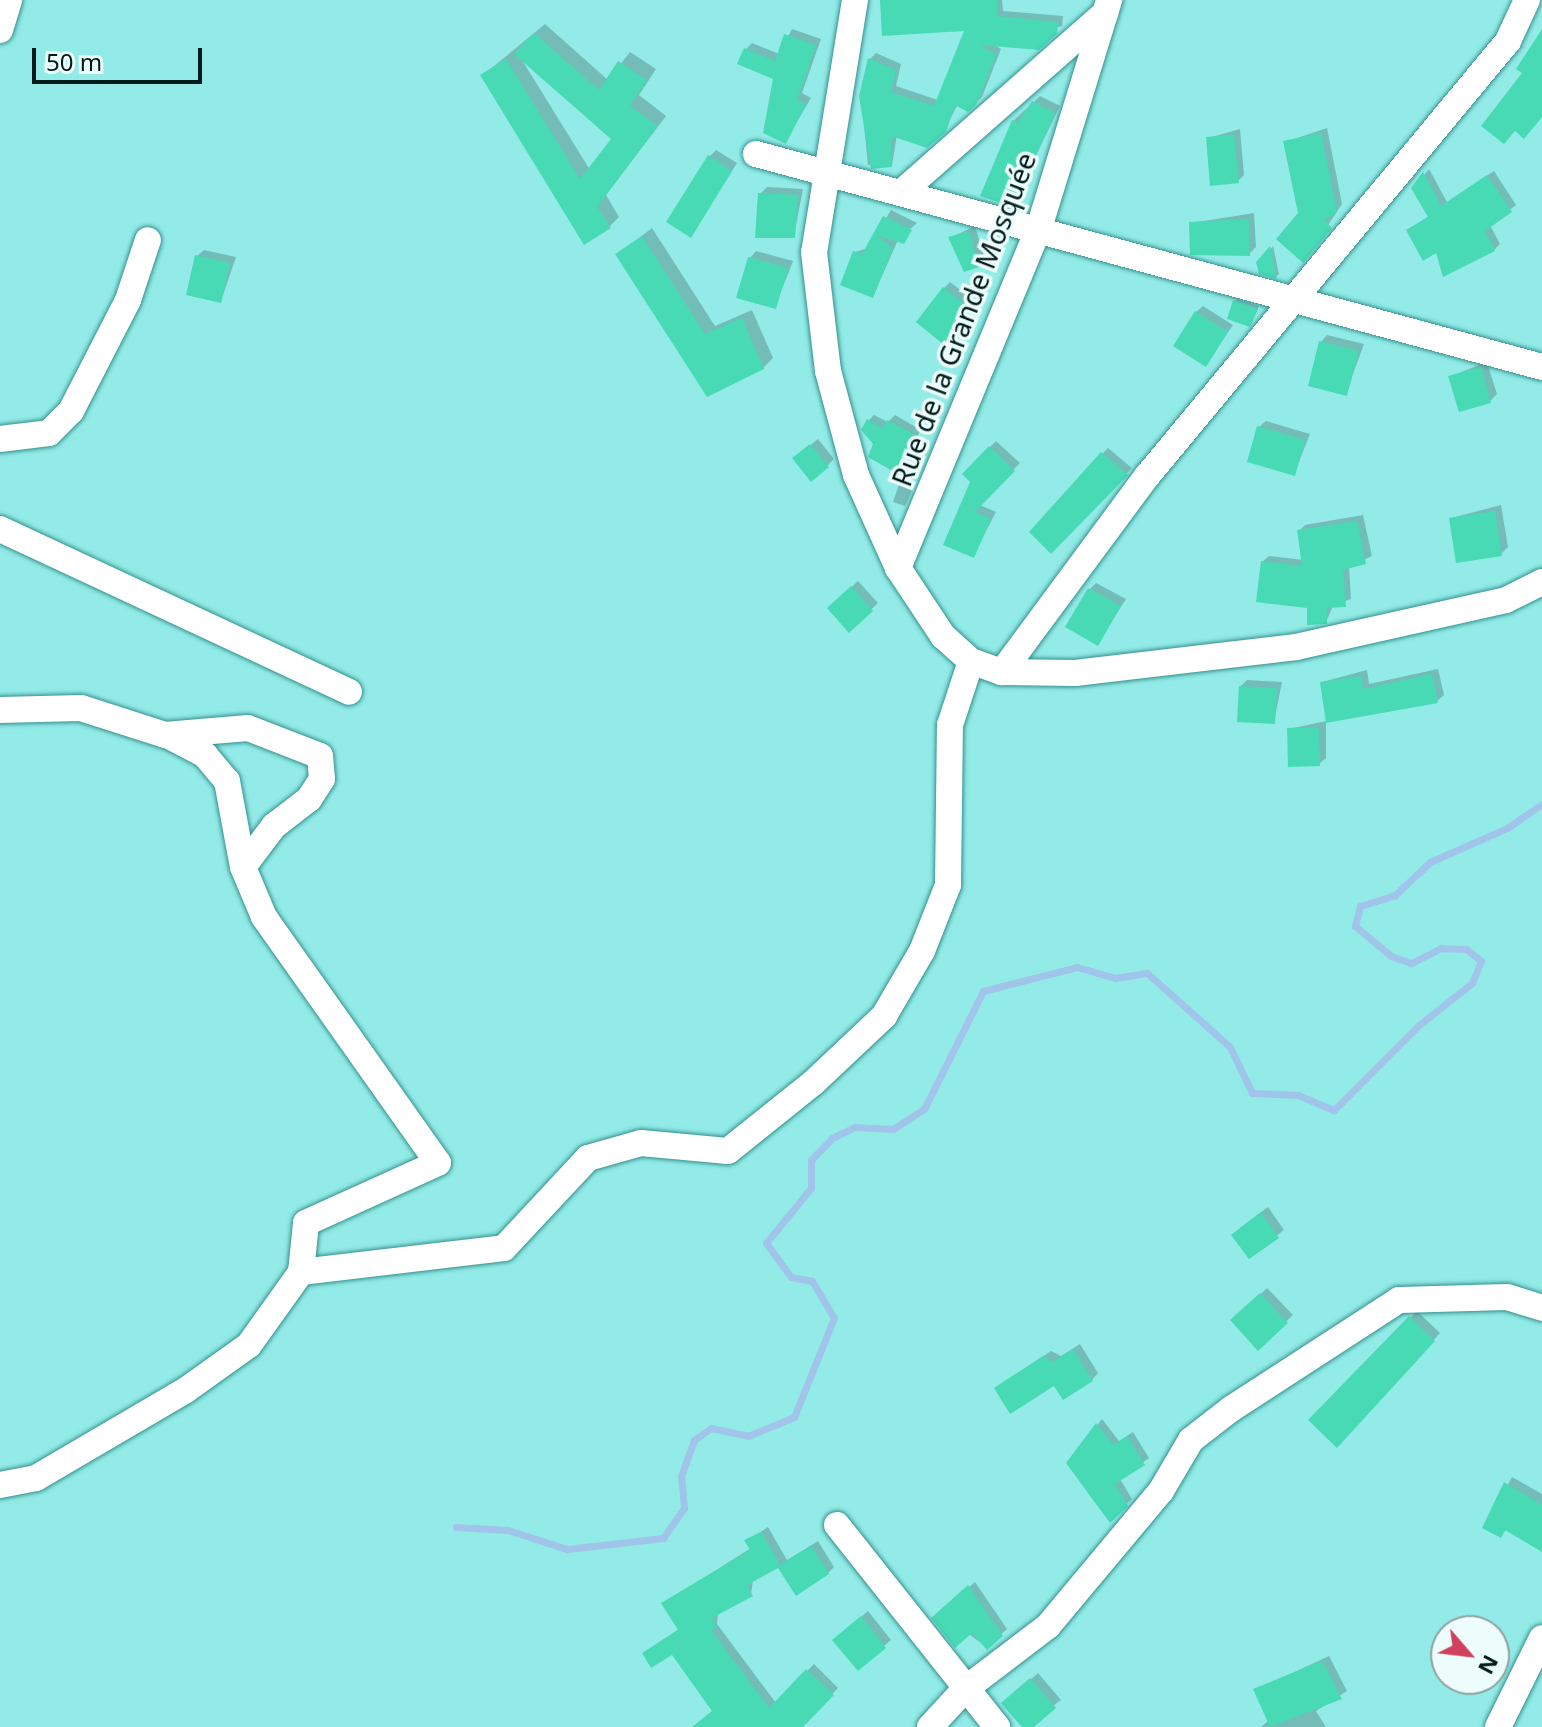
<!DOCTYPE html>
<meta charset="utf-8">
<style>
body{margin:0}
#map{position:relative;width:1542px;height:1727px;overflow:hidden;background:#92ebe7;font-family:"Noto Sans",sans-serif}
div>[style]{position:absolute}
.shadow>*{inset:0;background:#0003}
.stream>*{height:7px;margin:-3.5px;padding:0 3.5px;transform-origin:3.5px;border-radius:3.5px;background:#a1c4eb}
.building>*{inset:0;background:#48dab4}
.roads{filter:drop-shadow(0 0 2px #35918e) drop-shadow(0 0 2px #35918e)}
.minor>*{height:26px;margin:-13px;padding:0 13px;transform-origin:13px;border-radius:13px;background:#fff}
span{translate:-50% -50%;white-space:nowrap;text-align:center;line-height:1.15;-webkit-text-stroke:7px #edfdfc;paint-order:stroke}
.street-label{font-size:28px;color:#001b1a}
.north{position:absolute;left:1430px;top:1615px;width:80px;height:80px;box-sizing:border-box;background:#edfdfc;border:2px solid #8ea3a2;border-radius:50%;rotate:118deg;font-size:22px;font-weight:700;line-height:32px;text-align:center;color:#001b1a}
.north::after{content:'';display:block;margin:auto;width:28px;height:36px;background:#d0405f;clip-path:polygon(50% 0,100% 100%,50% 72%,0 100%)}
.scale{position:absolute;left:32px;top:48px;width:170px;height:36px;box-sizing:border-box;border:4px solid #001b1a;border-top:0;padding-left:10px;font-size:24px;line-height:28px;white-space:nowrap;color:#001b1a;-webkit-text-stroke:6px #edfdfc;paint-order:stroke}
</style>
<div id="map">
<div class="shadow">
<div style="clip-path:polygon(884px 0,1002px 0,1003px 11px,1063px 16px,1062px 26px,993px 44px,1001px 49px,982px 97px,968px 110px,958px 104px,944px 131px,897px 135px,892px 165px,868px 165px,861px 96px,870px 59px,876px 53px,901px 64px,896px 86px,938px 100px,967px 29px)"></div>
<div style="clip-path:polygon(evenodd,545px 24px,608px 80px,630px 52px,656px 69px,639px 95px,666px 116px,606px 195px,619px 217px,609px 227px,482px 76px,545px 24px,522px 60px,613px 139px,590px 170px,522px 60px)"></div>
<div style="clip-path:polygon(792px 29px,821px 39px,802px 93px,811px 98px,785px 142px,776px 78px,746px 49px,752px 43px,779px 54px)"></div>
<div style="clip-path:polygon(1040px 96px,1060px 106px,1012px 205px,1013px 121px)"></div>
<div style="clip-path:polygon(1327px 128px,1342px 204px,1309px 254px,1285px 142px)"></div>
<div style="clip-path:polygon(1240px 129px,1244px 175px,1238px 181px,1208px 138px)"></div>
<div style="clip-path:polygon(716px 150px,737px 163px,691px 235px,709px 157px)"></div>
<div style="clip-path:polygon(1429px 169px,1447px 202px,1494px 171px,1516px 205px,1490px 225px,1500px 244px,1494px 250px,1437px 250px,1408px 230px,1429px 216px,1413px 188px)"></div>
<div style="clip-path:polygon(767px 187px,803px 189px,794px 236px,760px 194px)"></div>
<div style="clip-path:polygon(891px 210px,917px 223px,898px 240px,873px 296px,855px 252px,868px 248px)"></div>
<div style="clip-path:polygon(1254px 213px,1256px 247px,1249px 254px,1191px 223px)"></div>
<div style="clip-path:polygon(975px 226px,985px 259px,978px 265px,950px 238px)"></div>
<div style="clip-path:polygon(652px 228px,715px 326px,752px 310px,773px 358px,763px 368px,708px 394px,617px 255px)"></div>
<div style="clip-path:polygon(1273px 246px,1279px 274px,1277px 276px,1261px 272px,1258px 263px)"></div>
<div style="clip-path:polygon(204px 250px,236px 257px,221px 301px,197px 256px)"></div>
<div style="clip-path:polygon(756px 251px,793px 261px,775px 307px,750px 258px)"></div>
<div style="clip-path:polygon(950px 282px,976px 302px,950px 335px,944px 288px)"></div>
<div style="clip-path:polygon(1237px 299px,1259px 306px,1252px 322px,1234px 302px)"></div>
<div style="clip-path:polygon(1203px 306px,1233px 325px,1206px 364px,1196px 312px)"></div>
<div style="clip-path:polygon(1327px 335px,1364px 344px,1346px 393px,1321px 342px)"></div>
<div style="clip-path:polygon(1487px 362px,1497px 394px,1490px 401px,1451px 376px)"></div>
<div style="clip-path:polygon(874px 415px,888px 422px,895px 415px,921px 430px,896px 470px,876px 444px,868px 421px)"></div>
<div style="clip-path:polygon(1266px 421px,1310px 434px,1294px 474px,1259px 427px)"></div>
<div style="clip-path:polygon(818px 439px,834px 459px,827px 466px,802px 452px)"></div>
<div style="clip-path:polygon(996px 441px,1020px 463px,980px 505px,996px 512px,973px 556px,973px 482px,964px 474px)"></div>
<div style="clip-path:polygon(1108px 448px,1132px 468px,1051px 551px,1102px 454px)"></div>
<div style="clip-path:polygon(899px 485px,913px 489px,905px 506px,893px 502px)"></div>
<div style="clip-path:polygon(1501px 505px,1508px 547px,1501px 554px,1451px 518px)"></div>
<div style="clip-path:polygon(1363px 515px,1372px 556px,1349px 567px,1351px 599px,1333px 606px,1326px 622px,1262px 562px,1269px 556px,1304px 560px,1299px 531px,1305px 525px)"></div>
<div style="clip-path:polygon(858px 581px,878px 603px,849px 630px,830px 608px)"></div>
<div style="clip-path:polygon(1096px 583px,1126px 599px,1098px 643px,1090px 589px)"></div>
<div style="clip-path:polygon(1438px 669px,1444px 695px,1437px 701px,1322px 682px,1367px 670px,1369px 684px)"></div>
<div style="clip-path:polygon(1247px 680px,1282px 682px,1274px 722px,1240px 687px)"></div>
<div style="clip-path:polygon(1326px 721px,1326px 758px,1319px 764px,1289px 729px)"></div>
<div style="clip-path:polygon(1268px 1207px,1284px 1230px,1249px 1256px,1240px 1228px)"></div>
<div style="clip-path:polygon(1267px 1288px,1293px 1315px,1258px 1348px,1233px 1320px)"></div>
<div style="clip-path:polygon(1417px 1311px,1440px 1333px,1344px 1439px,1311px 1420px)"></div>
<div style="clip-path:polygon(1080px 1344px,1098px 1373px,1092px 1380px,996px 1388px,1051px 1351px,1061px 1356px)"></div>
<div style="clip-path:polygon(1102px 1419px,1119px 1441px,1133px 1432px,1149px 1458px,1120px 1479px,1132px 1499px,1110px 1520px,1068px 1463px)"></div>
<div style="clip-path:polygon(1512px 1477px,1542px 1494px,1542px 1550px,1507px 1529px,1501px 1535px,1484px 1527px)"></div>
<div style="clip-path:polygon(768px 1527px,787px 1560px,818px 1541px,834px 1567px,828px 1573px,779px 1565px,753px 1580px,751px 1594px,718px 1612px,717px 1624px,776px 1703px,814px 1664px,838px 1688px,801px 1727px,728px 1727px,673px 1652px,644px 1653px,679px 1629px,664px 1603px,751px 1548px,747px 1541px)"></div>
<div style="clip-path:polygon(975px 1582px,1007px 1629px,987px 1647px,939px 1613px)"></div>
<div style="clip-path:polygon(868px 1611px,891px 1640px,858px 1668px,842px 1633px)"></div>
<div style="clip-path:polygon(1329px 1656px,1347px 1691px,1316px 1711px,1326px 1727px,1261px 1727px,1269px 1720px,1256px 1690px)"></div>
<div style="clip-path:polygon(1038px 1673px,1061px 1700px,1025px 1727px,1011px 1697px)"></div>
</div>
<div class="stream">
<div style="left:456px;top:1527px;width:52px;rotate:3.3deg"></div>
<div style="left:508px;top:1530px;width:62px;rotate:17.9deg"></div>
<div style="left:567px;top:1549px;width:97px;rotate:-6.5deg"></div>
<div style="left:663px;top:1538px;width:37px;rotate:-55deg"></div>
<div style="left:684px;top:1508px;width:32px;rotate:-95deg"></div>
<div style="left:681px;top:1476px;width:38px;rotate:-70deg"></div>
<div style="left:694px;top:1440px;width:21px;rotate:-35deg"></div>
<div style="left:711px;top:1428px;width:38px;rotate:12deg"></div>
<div style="left:748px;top:1436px;width:50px;rotate:-22.4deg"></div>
<div style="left:794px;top:1417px;width:107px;rotate:-68deg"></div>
<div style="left:834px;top:1318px;width:43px;rotate:-120.7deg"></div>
<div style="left:812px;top:1281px;width:21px;rotate:-169deg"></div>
<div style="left:791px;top:1277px;width:42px;rotate:-126.3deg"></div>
<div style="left:766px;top:1243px;width:71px;rotate:-50.7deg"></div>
<div style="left:811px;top:1188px;width:28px;rotate:-90deg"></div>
<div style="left:811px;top:1160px;width:30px;rotate:-46deg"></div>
<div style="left:832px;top:1138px;width:25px;rotate:-26deg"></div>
<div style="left:855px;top:1127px;width:38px;rotate:3deg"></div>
<div style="left:893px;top:1129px;width:37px;rotate:-33deg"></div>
<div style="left:924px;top:1109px;width:132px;rotate:-63.4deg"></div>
<div style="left:983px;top:991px;width:97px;rotate:-14.3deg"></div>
<div style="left:1077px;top:967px;width:40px;rotate:16deg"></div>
<div style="left:1115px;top:978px;width:32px;rotate:-9deg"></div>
<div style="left:1147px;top:973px;width:111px;rotate:41.7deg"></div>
<div style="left:1230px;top:1047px;width:51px;rotate:64.4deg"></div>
<div style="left:1252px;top:1093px;width:46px;rotate:2.5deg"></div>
<div style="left:1298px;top:1095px;width:39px;rotate:23deg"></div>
<div style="left:1334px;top:1110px;width:120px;rotate:-45deg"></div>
<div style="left:1419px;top:1025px;width:68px;rotate:-38.4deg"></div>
<div style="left:1472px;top:983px;width:24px;rotate:-68deg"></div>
<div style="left:1481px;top:961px;width:19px;rotate:-141deg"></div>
<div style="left:1466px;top:949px;width:25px;rotate:-178deg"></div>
<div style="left:1441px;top:948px;width:34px;rotate:153deg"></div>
<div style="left:1411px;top:963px;width:21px;rotate:-161deg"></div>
<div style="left:1391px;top:956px;width:47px;rotate:-140.2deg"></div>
<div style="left:1355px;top:926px;width:21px;rotate:-76deg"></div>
<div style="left:1360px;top:906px;width:37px;rotate:-17deg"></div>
<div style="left:1395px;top:895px;width:48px;rotate:-43.3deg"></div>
<div style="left:1430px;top:862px;width:84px;rotate:-23.8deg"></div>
<div style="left:1507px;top:828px;width:42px;rotate:-34.4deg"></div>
</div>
<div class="building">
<div style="clip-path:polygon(880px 0,997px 0,997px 16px,1058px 22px,1057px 34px,1039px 50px,980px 45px,996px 55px,976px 105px,968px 112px,955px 105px,946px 132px,927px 148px,891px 136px,892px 167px,871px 169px,859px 96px,868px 58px,896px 70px,891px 92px,934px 106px,964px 31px,882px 36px)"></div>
<div style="clip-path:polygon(1542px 29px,1542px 117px,1524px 139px,1515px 131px,1504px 144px,1481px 126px,1522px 73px,1516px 69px)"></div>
<div style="clip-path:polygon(534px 33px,599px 90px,618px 61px,647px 80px,630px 106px,658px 126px,597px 207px,611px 228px,584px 245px,480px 75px,506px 59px,580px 179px,611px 139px,514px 54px)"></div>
<div style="clip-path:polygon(784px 34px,816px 45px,797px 100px,806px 104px,786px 144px,763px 133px,773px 79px,737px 64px,744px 48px,775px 61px)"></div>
<div style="clip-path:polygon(1032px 101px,1055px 113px,1013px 207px,980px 196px,1012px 120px,1018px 123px)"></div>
<div style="clip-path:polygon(1321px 133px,1337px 212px,1324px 220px,1332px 228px,1303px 263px,1276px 239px,1298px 213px,1283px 141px)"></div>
<div style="clip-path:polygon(1234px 135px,1239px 183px,1210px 186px,1206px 137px)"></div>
<div style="clip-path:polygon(708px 155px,732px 171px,691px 238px,666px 222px)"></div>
<div style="clip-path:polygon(1423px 172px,1441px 206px,1487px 175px,1512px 212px,1485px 231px,1495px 251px,1443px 277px,1436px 253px,1423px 261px,1406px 230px,1428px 217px,1411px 188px)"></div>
<div style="clip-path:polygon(758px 193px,798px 195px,795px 238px,755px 238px)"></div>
<div style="clip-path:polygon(883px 216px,912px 230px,904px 244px,876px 235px,893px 248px,873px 298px,840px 285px,853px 251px,862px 254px)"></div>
<div style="clip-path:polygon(1249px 219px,1250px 256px,1190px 255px,1189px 222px)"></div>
<div style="clip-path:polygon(969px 231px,979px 267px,964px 272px,948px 237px)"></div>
<div style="clip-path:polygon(642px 236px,705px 334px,742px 318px,764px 369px,707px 397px,615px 254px)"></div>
<div style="clip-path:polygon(1270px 246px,1277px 279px,1259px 274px,1256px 262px)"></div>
<div style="clip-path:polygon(195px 255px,230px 263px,221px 303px,186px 295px)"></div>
<div style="clip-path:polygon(748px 257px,788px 268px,776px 309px,736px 298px)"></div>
<div style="clip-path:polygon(943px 287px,971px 310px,944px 345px,916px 322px)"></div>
<div style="clip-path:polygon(1233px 300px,1258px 309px,1250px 327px,1227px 319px)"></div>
<div style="clip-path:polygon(1195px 311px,1228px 332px,1206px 367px,1173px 346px)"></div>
<div style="clip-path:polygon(1319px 341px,1359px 351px,1347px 396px,1308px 386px)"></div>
<div style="clip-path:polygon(1481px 367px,1491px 403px,1459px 412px,1448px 376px)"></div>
<div style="clip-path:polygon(867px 419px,882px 428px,887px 420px,917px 436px,896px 473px,868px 457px,873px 444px,861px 430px)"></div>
<div style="clip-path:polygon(1257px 426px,1305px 440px,1295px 476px,1247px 462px)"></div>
<div style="clip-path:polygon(810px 444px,829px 467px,811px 482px,792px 458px)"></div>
<div style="clip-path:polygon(989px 446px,1015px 471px,975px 512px,991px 519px,974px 558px,943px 545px,970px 482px,962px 474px)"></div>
<div style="clip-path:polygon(1101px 452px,1128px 475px,1051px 554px,1029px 532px)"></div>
<div style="clip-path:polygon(1495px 511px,1502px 556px,1456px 563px,1449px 518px)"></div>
<div style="clip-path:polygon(1357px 521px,1366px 564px,1343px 570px,1346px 607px,1327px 608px,1327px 624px,1307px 625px,1307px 608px,1256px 602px,1261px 561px,1302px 566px,1297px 530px)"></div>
<div style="clip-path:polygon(851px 586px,873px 611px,849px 633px,827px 608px)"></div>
<div style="clip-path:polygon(1088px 588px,1121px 606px,1098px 646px,1065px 627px)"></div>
<div style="clip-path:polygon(1432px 674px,1438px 703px,1326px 723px,1320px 682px,1361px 676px,1363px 689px)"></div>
<div style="clip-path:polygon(1239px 686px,1277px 688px,1275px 724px,1237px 722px)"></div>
<div style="clip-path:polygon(1319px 727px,1320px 766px,1288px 767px,1287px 728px)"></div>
<div style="clip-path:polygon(1261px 1212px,1279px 1238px,1249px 1259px,1231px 1235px)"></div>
<div style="clip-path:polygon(1260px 1293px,1288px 1323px,1258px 1351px,1230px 1320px)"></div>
<div style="clip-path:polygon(1409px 1316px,1435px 1341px,1337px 1448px,1308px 1420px)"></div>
<div style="clip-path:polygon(1073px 1349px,1093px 1381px,1063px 1400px,1054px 1386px,1010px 1414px,994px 1388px,1043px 1356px,1053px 1362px)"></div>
<div style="clip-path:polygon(1096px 1423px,1113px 1445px,1127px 1436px,1145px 1465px,1115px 1484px,1128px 1506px,1110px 1523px,1066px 1463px)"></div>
<div style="clip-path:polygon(1504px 1482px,1542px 1505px,1542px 1552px,1505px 1530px,1501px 1538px,1482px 1528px)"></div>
<div style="clip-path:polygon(761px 1532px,780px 1565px,811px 1546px,829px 1574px,796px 1596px,778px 1568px,747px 1585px,753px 1596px,712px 1618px,717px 1627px,711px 1630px,769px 1708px,806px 1669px,834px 1695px,803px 1727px,692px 1727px,712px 1711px,672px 1655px,651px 1668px,642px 1653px,678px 1630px,661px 1603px,750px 1550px,744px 1540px)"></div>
<div style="clip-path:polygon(968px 1585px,1003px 1636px,987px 1650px,972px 1633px,955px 1648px,931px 1618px)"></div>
<div style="clip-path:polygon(861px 1616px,886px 1648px,858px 1671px,832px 1640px)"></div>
<div style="clip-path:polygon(1322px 1661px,1342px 1699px,1270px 1727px,1253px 1689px)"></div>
<div style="clip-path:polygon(1030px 1678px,1056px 1708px,1034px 1727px,1022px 1727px,1001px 1703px)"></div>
</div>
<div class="roads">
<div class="minor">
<div style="left:855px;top:0;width:255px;rotate:99.2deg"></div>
<div style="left:814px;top:252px;width:120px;rotate:83.3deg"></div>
<div style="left:828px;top:371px;width:108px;rotate:74.9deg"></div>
<div style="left:856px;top:475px;width:102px;rotate:65.7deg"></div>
<div style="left:898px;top:568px;width:82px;rotate:56.5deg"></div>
<div style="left:943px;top:636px;width:38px;rotate:42deg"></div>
<div style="left:971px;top:661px;width:33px;rotate:20deg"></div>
<div style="left:1002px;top:672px;width:73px;rotate:0.8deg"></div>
<div style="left:1075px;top:673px;width:223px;rotate:-6.7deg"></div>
<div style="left:1296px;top:647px;width:215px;rotate:-12.6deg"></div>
<div style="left:1506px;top:600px;width:40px;rotate:-26.6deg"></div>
<div style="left:0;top:30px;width:31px;rotate:-73deg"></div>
<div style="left:756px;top:154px;width:814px;rotate:15.16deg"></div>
<div style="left:902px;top:192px;width:271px;rotate:-41.4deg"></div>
<div style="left:0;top:439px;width:49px;rotate:-7deg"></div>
<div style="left:49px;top:433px;width:31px;rotate:-45deg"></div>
<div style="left:71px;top:411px;width:125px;rotate:-62.8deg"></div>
<div style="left:128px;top:300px;width:63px;rotate:-71.6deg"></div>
<div style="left:0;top:529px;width:385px;rotate:25deg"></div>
<div style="left:898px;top:568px;width:368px;rotate:-67.5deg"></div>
<div style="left:1039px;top:228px;width:239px;rotate:-72.9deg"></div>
<div style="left:1002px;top:672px;width:245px;rotate:-53.5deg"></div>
<div style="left:1148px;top:475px;width:564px;rotate:-50.32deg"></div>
<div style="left:1508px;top:41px;width:45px;rotate:-65.1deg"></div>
<div style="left:0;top:710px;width:81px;rotate:-1.4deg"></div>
<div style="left:81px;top:708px;width:88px;rotate:17.8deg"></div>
<div style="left:165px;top:735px;width:83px;rotate:-4.8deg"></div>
<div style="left:248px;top:728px;width:77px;rotate:21.3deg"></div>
<div style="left:320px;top:756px;width:23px;rotate:85deg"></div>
<div style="left:322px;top:779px;width:24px;rotate:123deg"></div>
<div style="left:309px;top:799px;width:44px;rotate:142.4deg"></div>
<div style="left:274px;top:826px;width:51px;rotate:127.1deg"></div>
<div style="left:243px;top:867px;width:54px;rotate:67.2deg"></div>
<div style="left:264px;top:917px;width:301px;rotate:54.7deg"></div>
<div style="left:438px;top:1163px;width:145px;rotate:155.6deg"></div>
<div style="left:306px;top:1223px;width:49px;rotate:95.8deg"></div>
<div style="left:301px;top:1272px;width:204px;rotate:-6.7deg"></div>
<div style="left:504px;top:1248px;width:123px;rotate:-47deg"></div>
<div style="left:588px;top:1158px;width:55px;rotate:-15.8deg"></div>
<div style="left:641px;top:1143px;width:87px;rotate:5.3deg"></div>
<div style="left:728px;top:1151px;width:109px;rotate:-38.7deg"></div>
<div style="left:813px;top:1083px;width:98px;rotate:-43.3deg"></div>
<div style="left:884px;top:1016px;width:75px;rotate:-59.7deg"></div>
<div style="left:922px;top:951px;width:71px;rotate:-68.5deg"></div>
<div style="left:948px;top:885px;width:160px;rotate:-89.3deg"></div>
<div style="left:950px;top:725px;width:67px;rotate:-71.8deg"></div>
<div style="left:169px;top:736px;width:41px;rotate:27.8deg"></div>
<div style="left:205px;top:755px;width:34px;rotate:50deg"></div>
<div style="left:227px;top:781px;width:87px;rotate:79.5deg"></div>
<div style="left:0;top:1485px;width:37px;rotate:-11deg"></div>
<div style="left:36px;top:1478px;width:174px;rotate:-30.4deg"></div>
<div style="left:186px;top:1390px;width:77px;rotate:-35.5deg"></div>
<div style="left:249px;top:1345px;width:90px;rotate:-54.5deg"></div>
<div style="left:837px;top:1525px;width:258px;rotate:51.6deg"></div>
<div style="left:930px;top:1727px;width:50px;rotate:-47.4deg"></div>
<div style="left:964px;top:1690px;width:106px;rotate:-37.3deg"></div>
<div style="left:1048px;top:1626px;width:176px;rotate:-50.1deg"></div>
<div style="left:1161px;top:1491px;width:59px;rotate:-59.5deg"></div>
<div style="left:1191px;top:1440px;width:51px;rotate:-37.8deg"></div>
<div style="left:1231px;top:1409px;width:200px;rotate:-33deg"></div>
<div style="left:1399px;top:1300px;width:108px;rotate:-1.6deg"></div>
<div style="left:1507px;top:1297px;width:37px;rotate:17deg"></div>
<div style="left:1498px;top:1727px;width:99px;rotate:-63.7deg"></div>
</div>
</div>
<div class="street-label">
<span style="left:963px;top:319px;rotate:-69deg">Rue de la Grande Mosquée</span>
</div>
<div class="north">N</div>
<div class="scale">50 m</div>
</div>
